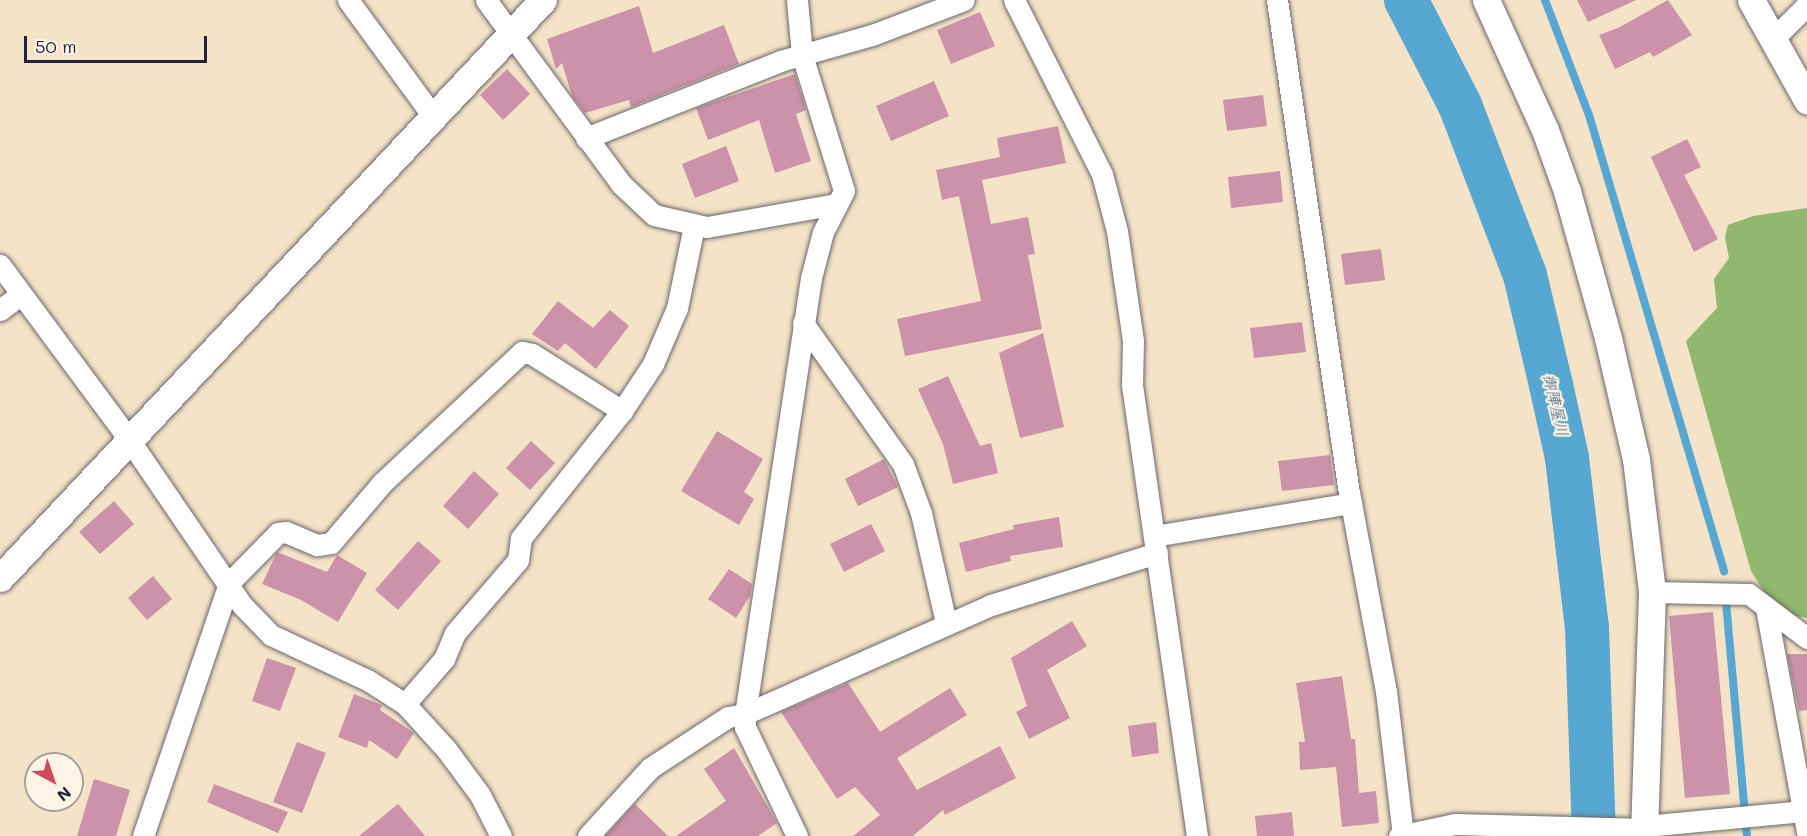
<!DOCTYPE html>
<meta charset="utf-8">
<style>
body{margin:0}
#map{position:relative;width:1807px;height:836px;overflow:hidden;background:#f4e3c7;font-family:Mali,"Klee One",sans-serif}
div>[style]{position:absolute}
.forest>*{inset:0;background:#90b86e}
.stream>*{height:8px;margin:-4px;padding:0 4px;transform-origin:4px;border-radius:4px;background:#56a7d1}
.river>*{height:44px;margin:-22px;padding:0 22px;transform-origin:22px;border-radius:22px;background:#56a7d1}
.building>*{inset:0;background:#cb92a9}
.roads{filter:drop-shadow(0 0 2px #6c666c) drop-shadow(0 0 2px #6c666c)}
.minor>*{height:21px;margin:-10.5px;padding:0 10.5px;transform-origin:10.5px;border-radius:10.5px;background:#fff}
.tertiary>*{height:27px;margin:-13.5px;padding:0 13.5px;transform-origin:13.5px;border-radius:13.5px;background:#fff}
span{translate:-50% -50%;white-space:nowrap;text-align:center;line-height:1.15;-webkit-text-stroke:4.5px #fcf5e5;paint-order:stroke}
.water-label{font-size:16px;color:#375777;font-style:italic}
.north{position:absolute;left:24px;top:752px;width:60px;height:60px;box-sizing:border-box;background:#fcf5e5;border:2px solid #a5a1a1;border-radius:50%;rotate:140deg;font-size:16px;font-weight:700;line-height:24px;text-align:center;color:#22223b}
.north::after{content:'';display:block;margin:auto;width:21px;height:27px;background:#d1495b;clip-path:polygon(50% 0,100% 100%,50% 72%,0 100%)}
.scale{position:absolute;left:24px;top:36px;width:183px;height:27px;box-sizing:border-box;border:3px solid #22223b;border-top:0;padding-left:8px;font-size:18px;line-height:21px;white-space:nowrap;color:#22223b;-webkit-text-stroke:4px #fcf5e5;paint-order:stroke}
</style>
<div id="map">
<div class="forest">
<div style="clip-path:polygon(1807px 208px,1807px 618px,1792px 615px,1767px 597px,1751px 571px,1686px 341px,1717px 308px,1714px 279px,1729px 258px,1725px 237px,1728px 225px,1753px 216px)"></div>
</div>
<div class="stream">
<div style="left:1545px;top:0;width:123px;rotate:69.1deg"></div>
<div style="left:1589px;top:115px;width:476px;rotate:73.5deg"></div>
<div style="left:1726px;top:602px;width:235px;rotate:84.9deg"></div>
</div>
<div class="river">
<div style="left:1406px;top:0;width:118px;rotate:62.8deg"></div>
<div style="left:1460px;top:105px;width:182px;rotate:69.1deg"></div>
<div style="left:1525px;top:275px;width:113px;rotate:76.7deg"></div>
<div style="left:1551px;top:385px;width:75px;rotate:77.6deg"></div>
<div style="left:1567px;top:458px;width:170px;rotate:83.3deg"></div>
<div style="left:1587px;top:627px;width:209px;rotate:88.1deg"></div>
</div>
<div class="building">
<div style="clip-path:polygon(1577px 0,1636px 0,1588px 22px)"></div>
<div style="clip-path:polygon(1668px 0,1692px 35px,1653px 57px,1650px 52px,1615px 69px,1599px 35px,1620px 27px)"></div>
<div style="clip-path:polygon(639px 6px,653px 53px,724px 25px,739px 64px,631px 107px,629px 100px,585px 113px,572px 96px,562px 63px,556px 69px,547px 39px)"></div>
<div style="clip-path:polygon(980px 12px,995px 46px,951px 64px,937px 30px)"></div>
<div style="clip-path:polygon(507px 69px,530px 94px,503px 120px,480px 95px)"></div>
<div style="clip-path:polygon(795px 74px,806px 110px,796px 114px,811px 161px,775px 173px,759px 120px,708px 140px,696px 108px)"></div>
<div style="clip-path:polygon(934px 81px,949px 116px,891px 141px,876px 106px)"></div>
<div style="clip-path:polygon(1263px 95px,1267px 126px,1227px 131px,1223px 100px)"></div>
<div style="clip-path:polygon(1058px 126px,1066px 163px,982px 180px,991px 224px,1028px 217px,1035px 254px,1028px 255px,1042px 329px,905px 356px,897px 319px,981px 301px,959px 196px,942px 200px,936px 170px,1000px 157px,997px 138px)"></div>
<div style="clip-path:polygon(1687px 139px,1701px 167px,1684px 175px,1718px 239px,1694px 252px,1651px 157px)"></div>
<div style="clip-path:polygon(726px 146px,739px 181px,695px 198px,682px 164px)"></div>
<div style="clip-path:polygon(1280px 171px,1283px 202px,1231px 208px,1228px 177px)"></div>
<div style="clip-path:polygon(1381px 249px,1385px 280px,1345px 285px,1341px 254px)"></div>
<div style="clip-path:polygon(558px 301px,593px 328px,610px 310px,629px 326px,596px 369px,565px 343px,558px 351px,532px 334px)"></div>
<div style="clip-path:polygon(1302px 322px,1306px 352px,1254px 358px,1250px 328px)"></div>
<div style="clip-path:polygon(1043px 333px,1064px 427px,1020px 438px,999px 353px)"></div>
<div style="clip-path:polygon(948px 376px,980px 446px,991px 443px,998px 473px,953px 484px,943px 444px,918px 389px)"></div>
<div style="clip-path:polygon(717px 431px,763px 459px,744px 492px,754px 499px,739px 525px,681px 491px)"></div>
<div style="clip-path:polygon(531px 441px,555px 463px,530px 490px,506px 468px)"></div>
<div style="clip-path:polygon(1330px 455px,1334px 485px,1282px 491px,1278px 461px)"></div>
<div style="clip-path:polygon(884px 459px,898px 487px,858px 506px,845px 479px)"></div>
<div style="clip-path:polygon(474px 471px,499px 494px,468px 529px,443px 506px)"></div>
<div style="clip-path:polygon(114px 501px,134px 524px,100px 554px,79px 532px)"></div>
<div style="clip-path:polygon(1059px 517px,1063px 547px,1010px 556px,1011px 561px,966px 572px,959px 543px,1014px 529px,1013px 525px)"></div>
<div style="clip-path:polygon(871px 524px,885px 551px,844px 572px,830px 544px)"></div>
<div style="clip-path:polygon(418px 541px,441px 561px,398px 610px,375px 590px)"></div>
<div style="clip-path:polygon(277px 552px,327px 572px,337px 555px,367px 573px,338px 622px,301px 600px,262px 584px)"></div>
<div style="clip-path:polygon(729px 569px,752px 584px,750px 596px,736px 618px,708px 599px)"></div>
<div style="clip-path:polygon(153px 576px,172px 599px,147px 620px,128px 598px)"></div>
<div style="clip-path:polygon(1713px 612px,1730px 794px,1685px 798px,1669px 616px)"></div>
<div style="clip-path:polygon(1072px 621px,1087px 646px,1047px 670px,1070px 718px,1029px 739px,1016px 712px,1027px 706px,1011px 658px)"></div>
<div style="clip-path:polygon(1787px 654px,1807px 654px,1807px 710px,1799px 711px)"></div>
<div style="clip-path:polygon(267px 658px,296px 668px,280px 711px,252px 701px)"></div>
<div style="clip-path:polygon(1342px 676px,1351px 739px,1355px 739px,1359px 793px,1376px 791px,1379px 823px,1342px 827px,1336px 767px,1300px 770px,1299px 742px,1305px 742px,1296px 683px)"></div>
<div style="clip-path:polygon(848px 683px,880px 732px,950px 688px,967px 715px,897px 758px,917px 790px,1000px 746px,1016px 778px,945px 815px,943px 810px,913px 836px,853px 836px,880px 815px,855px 787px,837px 799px,781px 712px)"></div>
<div style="clip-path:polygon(354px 694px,382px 705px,380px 710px,414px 733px,397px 759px,369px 740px,367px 748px,338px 737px)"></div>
<div style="clip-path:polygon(1156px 722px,1159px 753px,1132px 757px,1128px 726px)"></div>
<div style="clip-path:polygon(297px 742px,326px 753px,302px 813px,273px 802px)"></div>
<div style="clip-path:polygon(734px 748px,777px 823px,758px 836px,676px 836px,726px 801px,704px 769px)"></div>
<div style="clip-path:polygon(94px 779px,130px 790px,116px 836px,77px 836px)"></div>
<div style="clip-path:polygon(214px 784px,288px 812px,278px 833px,207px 802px)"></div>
<div style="clip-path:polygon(398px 804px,425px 836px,359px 836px)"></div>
<div style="clip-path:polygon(635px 804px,668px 836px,605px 836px)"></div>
<div style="clip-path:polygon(1292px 812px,1294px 836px,1257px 836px,1255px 816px)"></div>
</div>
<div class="roads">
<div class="minor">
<div style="left:348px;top:0;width:144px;rotate:53.8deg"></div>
<div style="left:486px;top:0;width:228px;rotate:53.7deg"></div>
<div style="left:621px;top:184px;width:45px;rotate:43.2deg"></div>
<div style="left:654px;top:215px;width:54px;rotate:12.8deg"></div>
<div style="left:707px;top:227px;width:131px;rotate:-10.1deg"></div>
<div style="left:797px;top:0;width:55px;rotate:84.8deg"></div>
<div style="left:802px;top:55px;width:142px;rotate:72.8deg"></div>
<div style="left:844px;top:191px;width:46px;rotate:117.1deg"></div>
<div style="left:823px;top:232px;width:48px;rotate:104.6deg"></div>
<div style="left:811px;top:278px;width:441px;rotate:98.6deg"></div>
<div style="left:745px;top:714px;width:13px;rotate:90deg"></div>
<div style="left:745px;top:727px;width:121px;rotate:64.5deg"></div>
<div style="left:1014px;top:0;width:195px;rotate:63.2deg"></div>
<div style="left:1102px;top:174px;width:59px;rotate:75.3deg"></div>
<div style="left:1117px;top:231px;width:111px;rotate:81.7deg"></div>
<div style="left:1133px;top:341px;width:44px;rotate:91.3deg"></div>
<div style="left:1132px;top:385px;width:456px;rotate:81.8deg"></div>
<div style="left:1277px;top:0;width:497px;rotate:81.7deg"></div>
<div style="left:1349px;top:492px;width:202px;rotate:79.5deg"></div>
<div style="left:1386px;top:691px;width:145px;rotate:83.3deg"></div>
<div style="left:1774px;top:38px;width:47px;rotate:-45deg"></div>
<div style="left:586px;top:138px;width:209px;rotate:-21.6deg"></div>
<div style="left:780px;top:61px;width:96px;rotate:-15.8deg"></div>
<div style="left:872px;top:35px;width:98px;rotate:-20.8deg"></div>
<div style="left:0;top:265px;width:219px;rotate:53.5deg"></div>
<div style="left:130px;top:441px;width:199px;rotate:55.7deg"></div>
<div style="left:242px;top:605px;width:42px;rotate:46deg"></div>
<div style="left:271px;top:635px;width:108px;rotate:25.1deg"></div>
<div style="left:369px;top:681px;width:43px;rotate:32.6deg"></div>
<div style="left:405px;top:704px;width:61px;rotate:47.7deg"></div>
<div style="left:446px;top:749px;width:57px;rotate:53.5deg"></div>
<div style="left:480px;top:795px;width:46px;rotate:62.9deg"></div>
<div style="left:0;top:310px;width:26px;rotate:-37deg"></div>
<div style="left:803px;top:323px;width:173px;rotate:54.7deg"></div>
<div style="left:903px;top:464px;width:52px;rotate:69.8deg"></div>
<div style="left:921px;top:513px;width:113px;rotate:77.2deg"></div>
<div style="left:1154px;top:536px;width:200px;rotate:-9.5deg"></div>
<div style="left:1652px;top:592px;width:97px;rotate:1.2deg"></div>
<div style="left:1749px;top:594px;width:73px;rotate:37.2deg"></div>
<div style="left:1766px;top:608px;width:228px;rotate:79.6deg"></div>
<div style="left:405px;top:704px;width:60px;rotate:-49.1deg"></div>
<div style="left:444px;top:659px;width:28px;rotate:-67deg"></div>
<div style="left:455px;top:633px;width:96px;rotate:-49.2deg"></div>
<div style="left:518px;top:560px;width:22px;rotate:-82deg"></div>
<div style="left:521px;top:538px;width:162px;rotate:-51.5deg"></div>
<div style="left:1645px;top:826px;width:159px;rotate:-5.4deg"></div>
<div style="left:143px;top:836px;width:267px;rotate:-71.2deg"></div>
<div style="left:229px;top:583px;width:70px;rotate:-45.6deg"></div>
<div style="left:278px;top:533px;width:8px;rotate:-7deg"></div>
<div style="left:286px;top:532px;width:34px;rotate:23deg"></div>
<div style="left:317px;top:545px;width:14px;rotate:-8deg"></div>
<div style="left:331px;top:543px;width:79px;rotate:-49.6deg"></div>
<div style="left:382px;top:483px;width:192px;rotate:-43.1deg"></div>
<div style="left:522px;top:352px;width:10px;rotate:11deg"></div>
<div style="left:532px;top:354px;width:107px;rotate:32.3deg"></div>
<div style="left:622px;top:411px;width:56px;rotate:-56.6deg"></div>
<div style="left:653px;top:364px;width:61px;rotate:-66.8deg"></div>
<div style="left:677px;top:308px;width:84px;rotate:-78.3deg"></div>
<div style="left:588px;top:836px;width:92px;rotate:-47.6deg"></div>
<div style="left:650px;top:768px;width:93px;rotate:-33.2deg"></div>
<div style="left:728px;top:717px;width:17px;rotate:-10deg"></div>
<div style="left:745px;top:714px;width:269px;rotate:-23.9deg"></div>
<div style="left:991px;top:605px;width:174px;rotate:-17.4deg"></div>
<div style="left:1399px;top:836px;width:57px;rotate:-12.1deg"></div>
<div style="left:1455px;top:824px;width:190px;rotate:1.5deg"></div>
</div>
<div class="tertiary">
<div style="left:1486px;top:0;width:143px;rotate:65.6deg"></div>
<div style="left:1545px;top:130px;width:65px;rotate:70.2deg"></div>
<div style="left:1567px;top:191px;width:153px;rotate:74.4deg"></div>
<div style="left:1608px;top:338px;width:124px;rotate:77deg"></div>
<div style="left:1636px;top:459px;width:134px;rotate:83.1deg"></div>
<div style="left:1652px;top:592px;width:244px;rotate:91.9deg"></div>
<div style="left:1751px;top:0;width:115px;rotate:60.8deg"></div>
<div style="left:0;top:578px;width:793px;rotate:-46.79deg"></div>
</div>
</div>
<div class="water-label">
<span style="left:1556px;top:405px;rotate:77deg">御陣屋川</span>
</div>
<div class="north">N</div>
<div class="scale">50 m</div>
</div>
